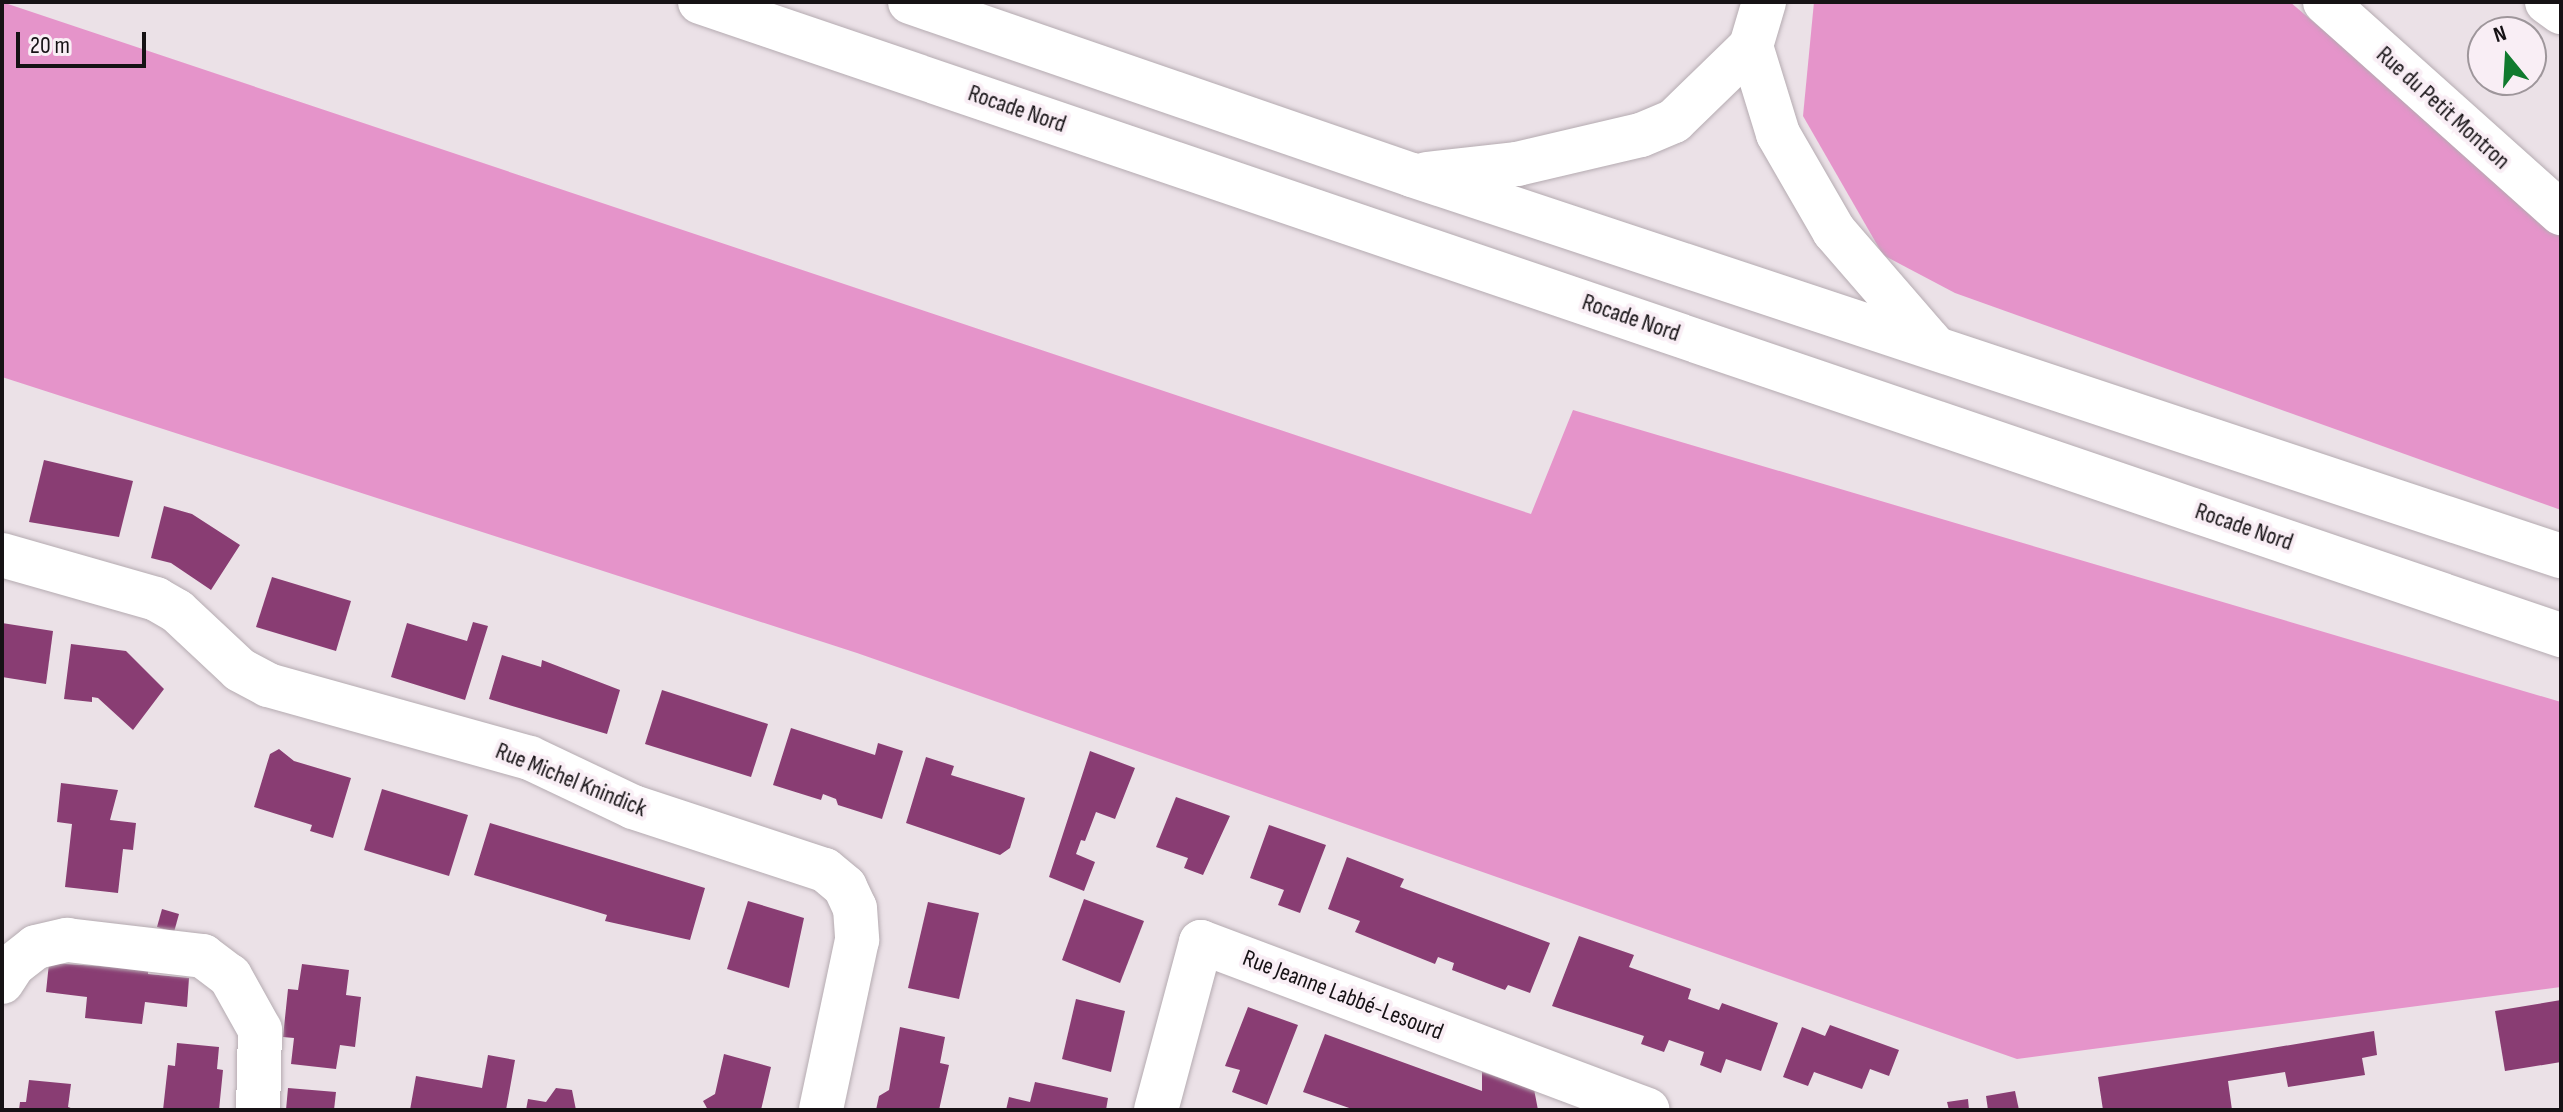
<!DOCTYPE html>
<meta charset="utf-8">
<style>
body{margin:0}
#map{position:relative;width:2563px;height:1112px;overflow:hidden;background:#ebe1e7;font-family:"Sofia Sans Condensed",sans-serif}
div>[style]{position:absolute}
.green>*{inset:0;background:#e594ca}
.building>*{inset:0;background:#893d73}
.roads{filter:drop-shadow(0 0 2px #b5abb1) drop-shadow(0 0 2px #b5abb1)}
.minor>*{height:44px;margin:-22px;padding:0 22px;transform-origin:22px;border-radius:22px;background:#fff}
.major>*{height:44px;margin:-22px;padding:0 22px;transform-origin:22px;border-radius:22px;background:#fff}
span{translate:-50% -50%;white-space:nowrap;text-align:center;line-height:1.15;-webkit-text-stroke:8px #f9eef5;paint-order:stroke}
.street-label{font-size:24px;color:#161215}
.frame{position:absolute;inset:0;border:4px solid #161215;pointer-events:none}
.north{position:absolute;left:2467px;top:16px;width:80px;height:80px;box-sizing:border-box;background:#f9eef5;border:2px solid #9e969b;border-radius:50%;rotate:342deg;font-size:22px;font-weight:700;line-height:32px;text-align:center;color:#161215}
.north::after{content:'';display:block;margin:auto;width:28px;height:36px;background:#107a2e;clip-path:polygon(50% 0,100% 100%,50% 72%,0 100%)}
.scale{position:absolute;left:16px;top:32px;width:130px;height:36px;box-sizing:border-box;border:4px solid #161215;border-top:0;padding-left:10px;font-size:24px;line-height:28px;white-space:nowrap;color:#161215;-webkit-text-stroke:6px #f9eef5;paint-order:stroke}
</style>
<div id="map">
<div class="green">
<div style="clip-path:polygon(2px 2px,1531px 514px,1573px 410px,2561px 702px,2561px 987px,2017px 1059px,857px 653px,2px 377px)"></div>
<div style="clip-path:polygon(1814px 2px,2290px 2px,2561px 232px,2561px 510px,1955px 293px,1883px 255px,1803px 116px)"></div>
</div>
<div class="building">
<div style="clip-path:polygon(44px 460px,133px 481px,119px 537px,29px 522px)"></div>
<div style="clip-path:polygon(164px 506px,192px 514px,240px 545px,211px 590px,171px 563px,151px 558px)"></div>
<div style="clip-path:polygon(272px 577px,351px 601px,336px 651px,256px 627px)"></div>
<div style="clip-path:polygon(473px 622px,488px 626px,465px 700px,391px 677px,407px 623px,467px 641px)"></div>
<div style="clip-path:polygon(2px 623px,53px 631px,46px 684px,2px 677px)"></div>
<div style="clip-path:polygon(71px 644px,126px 651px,164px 689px,133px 730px,98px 698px,92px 697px,92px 702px,64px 699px)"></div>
<div style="clip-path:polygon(502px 655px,541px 667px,542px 660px,620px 690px,607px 734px,489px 699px)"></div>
<div style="clip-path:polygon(662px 690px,768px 724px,751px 777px,645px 744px)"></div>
<div style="clip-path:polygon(791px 728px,875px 755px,878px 743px,903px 751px,882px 819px,838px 805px,836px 799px,823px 794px,821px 800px,773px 785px)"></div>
<div style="clip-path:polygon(279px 749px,294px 761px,351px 778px,333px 838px,310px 831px,312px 825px,254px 807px,270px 754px)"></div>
<div style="clip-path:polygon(1090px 751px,1135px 768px,1115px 819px,1096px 812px,1085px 841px,1081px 840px,1076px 854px,1095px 862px,1084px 891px,1049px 877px)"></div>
<div style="clip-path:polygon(926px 757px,954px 766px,951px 775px,1025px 798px,1010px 848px,1000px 855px,906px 823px)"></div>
<div style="clip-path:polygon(61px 783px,118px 790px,110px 820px,136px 823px,133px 850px,123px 849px,118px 893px,65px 887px,72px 824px,57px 822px)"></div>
<div style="clip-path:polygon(382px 789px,468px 815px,449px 876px,364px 850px)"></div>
<div style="clip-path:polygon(1176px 797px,1230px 816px,1203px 875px,1184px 868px,1188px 858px,1156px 847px)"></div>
<div style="clip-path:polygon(490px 823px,705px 888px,690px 940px,605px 921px,607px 915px,474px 875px)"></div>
<div style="clip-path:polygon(1269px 825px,1326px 845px,1300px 913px,1278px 905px,1284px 890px,1250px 878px)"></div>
<div style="clip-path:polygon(1347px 857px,1404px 879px,1400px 887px,1550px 943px,1530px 993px,1508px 985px,1505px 990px,1452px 970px,1454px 963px,1438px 957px,1435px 964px,1355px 932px,1360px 921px,1328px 909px)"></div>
<div style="clip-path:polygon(1084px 899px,1144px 921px,1120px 983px,1062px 960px)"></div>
<div style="clip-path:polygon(748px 901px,804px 918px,789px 988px,727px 969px)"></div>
<div style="clip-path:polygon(928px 902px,979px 913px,959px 999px,908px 988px)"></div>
<div style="clip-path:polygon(162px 909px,179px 914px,174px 932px,157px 927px)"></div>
<div style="clip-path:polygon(1579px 936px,1634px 955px,1629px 967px,1691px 989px,1688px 999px,1719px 1010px,1722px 1003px,1778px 1023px,1761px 1071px,1726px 1059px,1721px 1073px,1700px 1065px,1704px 1052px,1669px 1040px,1664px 1052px,1641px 1044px,1644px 1036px,1552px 1006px)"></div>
<div style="clip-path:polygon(49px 963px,148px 969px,148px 974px,189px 978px,187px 1007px,145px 1002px,142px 1024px,85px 1018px,87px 997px,46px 992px)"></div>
<div style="clip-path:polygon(302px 964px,349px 970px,346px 995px,361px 997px,355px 1047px,340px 1045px,336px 1069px,291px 1064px,294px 1038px,283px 1037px,288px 989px,298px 990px)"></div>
<div style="clip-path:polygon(1076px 999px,1125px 1011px,1111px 1072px,1062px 1059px)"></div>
<div style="clip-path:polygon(2561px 1000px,2561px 1062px,2505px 1071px,2495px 1011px)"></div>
<div style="clip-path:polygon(1248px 1007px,1298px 1025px,1267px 1105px,1232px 1092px,1240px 1070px,1225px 1066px)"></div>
<div style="clip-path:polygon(1830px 1025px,1899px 1050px,1889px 1076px,1870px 1069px,1862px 1089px,1814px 1072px,1808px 1086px,1783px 1077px,1802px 1027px,1825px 1036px)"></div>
<div style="clip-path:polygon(900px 1027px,945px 1037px,940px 1063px,949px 1065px,939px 1110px,876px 1110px,879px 1096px,889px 1090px)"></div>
<div style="clip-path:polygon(2374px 1031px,2377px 1055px,2362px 1058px,2365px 1075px,2288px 1087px,2285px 1072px,2228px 1081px,2232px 1110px,2103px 1110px,2098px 1077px)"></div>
<div style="clip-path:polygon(1325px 1034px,1482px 1091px,1482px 1072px,1534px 1089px,1538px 1110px,1355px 1110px,1303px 1092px)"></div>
<div style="clip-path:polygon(177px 1043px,219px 1047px,217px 1069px,223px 1070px,219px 1110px,163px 1110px,168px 1065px,175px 1066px)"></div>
<div style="clip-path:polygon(724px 1054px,771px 1067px,761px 1110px,708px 1110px,703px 1101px,715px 1094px)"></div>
<div style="clip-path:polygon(488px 1055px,515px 1060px,506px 1110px,410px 1110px,416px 1076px,482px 1088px)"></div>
<div style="clip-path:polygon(29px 1080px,71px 1084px,68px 1107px,76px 1110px,19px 1110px,20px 1102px,26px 1102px)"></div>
<div style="clip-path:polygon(1035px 1082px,1108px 1098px,1106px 1110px,1006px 1110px,1009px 1097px,1030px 1102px)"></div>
<div style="clip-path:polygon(288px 1088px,336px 1092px,334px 1110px,286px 1110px)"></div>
<div style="clip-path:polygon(556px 1088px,572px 1090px,576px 1110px,526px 1110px,528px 1099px,546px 1102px)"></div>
<div style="clip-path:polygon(2015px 1091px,2019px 1110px,1988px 1110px,1986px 1096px)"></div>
<div style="clip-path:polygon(1968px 1099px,1969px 1110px,1949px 1110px,1947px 1102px)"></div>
</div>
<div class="roads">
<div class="minor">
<div style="left:2325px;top:2px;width:317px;rotate:41.8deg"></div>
<div style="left:2547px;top:2px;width:17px;rotate:36deg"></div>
<div style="left:1751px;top:46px;width:46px;rotate:-73.5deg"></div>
<div style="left:2px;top:555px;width:160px;rotate:15.9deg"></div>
<div style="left:156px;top:599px;width:24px;rotate:30deg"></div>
<div style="left:177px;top:611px;width:86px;rotate:43.1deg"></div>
<div style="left:240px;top:670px;width:32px;rotate:28deg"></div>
<div style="left:268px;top:685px;width:272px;rotate:15.6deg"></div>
<div style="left:530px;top:758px;width:114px;rotate:25.4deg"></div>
<div style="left:633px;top:807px;width:202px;rotate:18.2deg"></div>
<div style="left:825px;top:870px;width:26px;rotate:40deg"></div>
<div style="left:845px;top:887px;width:23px;rotate:65deg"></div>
<div style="left:855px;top:908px;width:32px;rotate:86deg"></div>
<div style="left:857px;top:940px;width:174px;rotate:102deg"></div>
<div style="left:2px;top:982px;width:20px;rotate:-57deg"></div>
<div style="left:13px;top:965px;width:29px;rotate:-38deg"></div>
<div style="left:36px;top:947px;width:32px;rotate:-13deg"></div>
<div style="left:67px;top:940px;width:137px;rotate:6.7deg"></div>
<div style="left:203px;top:956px;width:34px;rotate:37deg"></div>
<div style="left:230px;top:976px;width:62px;rotate:60.9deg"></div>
<div style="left:260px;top:1030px;width:80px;rotate:91.4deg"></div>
<div style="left:1156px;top:1110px;width:174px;rotate:-75deg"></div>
<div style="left:1201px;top:942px;width:477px;rotate:20.6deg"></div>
</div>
<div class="major">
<div style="left:700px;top:2px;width:1966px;rotate:18.79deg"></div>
<div style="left:910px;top:2px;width:531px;rotate:19.02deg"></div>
<div style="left:1412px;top:175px;width:1211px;rotate:18.35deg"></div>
<div style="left:1426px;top:174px;width:92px;rotate:-6.3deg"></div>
<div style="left:1517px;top:164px;width:127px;rotate:-13.2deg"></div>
<div style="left:1641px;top:135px;width:36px;rotate:-23deg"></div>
<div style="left:1674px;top:121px;width:107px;rotate:-44.2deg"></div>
<div style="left:1751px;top:46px;width:92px;rotate:72.9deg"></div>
<div style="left:1778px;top:134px;width:112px;rotate:60deg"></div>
<div style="left:1834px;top:231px;width:150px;rotate:49.1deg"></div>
</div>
</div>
<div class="street-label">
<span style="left:2443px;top:108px;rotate:42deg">Rue du Petit Montron</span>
<span style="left:1017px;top:109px;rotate:19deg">Rocade Nord</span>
<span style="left:1631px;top:318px;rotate:19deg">Rocade Nord</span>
<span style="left:2244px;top:527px;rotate:19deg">Rocade Nord</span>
<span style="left:571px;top:780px;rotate:22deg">Rue Michel Knindick</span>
<span style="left:1343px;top:995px;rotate:21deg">Rue Jeanne Labbé-Lesourd</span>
</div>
<div class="frame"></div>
<div class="north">N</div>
<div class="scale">20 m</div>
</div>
